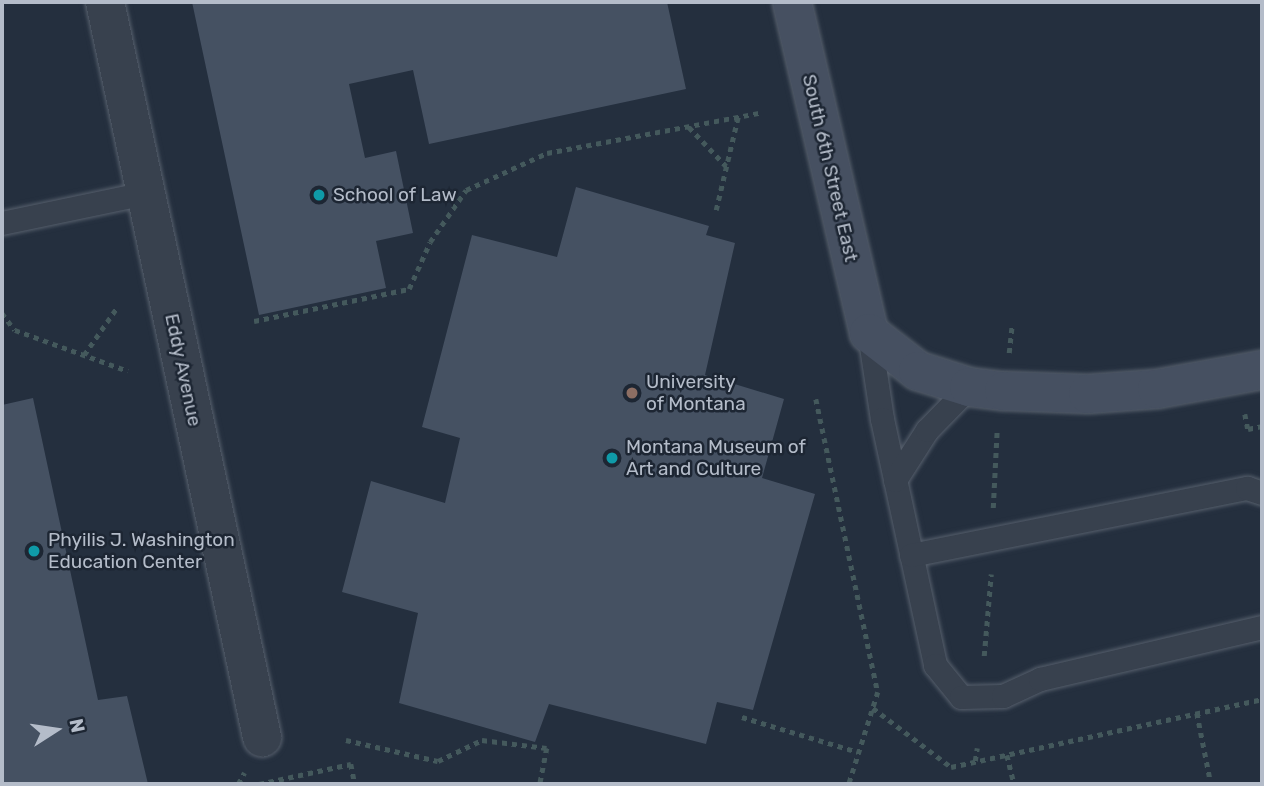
<!DOCTYPE html>
<style>
body{margin:0}
#map{position:relative;width:1264px;height:786px;overflow:hidden;background:#242f3e;font-family:Rubik,sans-serif}
div>[style]{position:absolute}
.building>*{inset:0;background:#455162}
.path>*{height:4.5px;margin-top:-2.25px;transform-origin:0;background:repeating-linear-gradient(90deg,#44595c 0 5px,transparent 0 10px)}
.roads{filter:drop-shadow(0 0 2px #565f6c) drop-shadow(0 0 2px #565f6c)}
.lane>*{height:23px;margin:-11.5px;padding:0 11.5px;transform-origin:11.5px;border-radius:11.5px;background:#38414e}
.street>*{height:38px;margin:-19px;padding:0 19px;transform-origin:19px;border-radius:19px;background:#38414e}
.secondary>*{height:38px;margin:-19px;padding:0 19px;transform-origin:19px;border-radius:19px;background:#465061}
.dots>*{width:19px;height:19px;translate:-50% -50%;box-sizing:border-box;border:4px solid #1d2633;border-radius:50%}
span{translate:-50% -50%;white-space:nowrap;text-align:center;line-height:1.15;-webkit-text-stroke:5px #1d2633;paint-order:stroke}
.street-label{font-size:19px;color:#b4bcc9}
.poi-label{font-size:19px;color:#b4bcc9}
.left{translate:0 -50%;text-align:left}
.frame{position:absolute;inset:0;border:4px solid #b4bcc9;pointer-events:none}
.north{position:absolute;left:21px;top:695px;width:70px;height:70px;-webkit-text-stroke:5px #1d2633;paint-order:stroke;rotate:78deg;font-size:19px;font-weight:700;line-height:28px;text-align:center;color:#b4bcc9}
.north::after{content:'';display:block;margin:auto;width:24px;height:32px;background:#b4bcc9;clip-path:polygon(50% 0,100% 100%,50% 72%,0 100%)}
</style>
<div id="map">
<div class="building">
<div style="clip-path:polygon(192px 2px,667px 2px,686px 89px,429px 144px,413px 70px,349px 84px,365px 158px,396px 151px,413px 233px,376px 241px,386px 288px,259px 315px)"></div>
<div style="clip-path:polygon(576px 187px,709px 226px,706px 235px,735px 243px,705px 375px,784px 399px,762px 478px,815px 494px,753px 710px,717px 702px,706px 744px,549px 704px,535px 742px,399px 703px,418px 613px,342px 592px,371px 481px,445px 503px,460px 438px,422px 427px,472px 235px,557px 257px)"></div>
<div style="clip-path:polygon(33px 398px,98px 700px,127px 696px,148px 784px,2px 784px,2px 405px)"></div>
</div>
<div class="path">
<div style="left:689px;top:127px;width:54px;rotate:46.5deg"></div>
<div style="left:716px;top:210px;width:96px;rotate:-76.7deg"></div>
<div style="left:2px;top:313px;width:21px;rotate:53deg"></div>
<div style="left:15px;top:330px;width:120px;rotate:19.9deg"></div>
<div style="left:254px;top:321px;width:158px;rotate:-11.7deg"></div>
<div style="left:409px;top:289px;width:51px;rotate:-65.9deg"></div>
<div style="left:430px;top:242px;width:63px;rotate:-55.3deg"></div>
<div style="left:466px;top:190px;width:89px;rotate:-24.6deg"></div>
<div style="left:547px;top:153px;width:216px;rotate:-10.7deg"></div>
<div style="left:1009px;top:353px;width:27px;rotate:-84deg"></div>
<div style="left:84px;top:355px;width:56px;rotate:-55.2deg"></div>
<div style="left:816px;top:399px;width:299px;rotate:78.1deg"></div>
<div style="left:878px;top:692px;width:96px;rotate:107.5deg"></div>
<div style="left:1245px;top:414px;width:15px;rotate:79deg"></div>
<div style="left:1248px;top:429px;width:14px;rotate:-12deg"></div>
<div style="left:993px;top:508px;width:79px;rotate:-87.1deg"></div>
<div style="left:984px;top:656px;width:82px;rotate:-85.1deg"></div>
<div style="left:873px;top:708px;width:98px;rotate:37.1deg"></div>
<div style="left:951px;top:767px;width:318px;rotate:-12.3deg"></div>
<div style="left:1197px;top:713px;width:72px;rotate:78.8deg"></div>
<div style="left:742px;top:717px;width:121px;rotate:16.8deg"></div>
<div style="left:346px;top:740px;width:94px;rotate:12.9deg"></div>
<div style="left:438px;top:761px;width:49px;rotate:-25.5deg"></div>
<div style="left:482px;top:740px;width:65px;rotate:7deg"></div>
<div style="left:547px;top:748px;width:37px;rotate:101deg"></div>
<div style="left:1007px;top:755px;width:30px;rotate:76deg"></div>
<div style="left:975px;top:761px;width:13px;rotate:-81deg"></div>
<div style="left:238px;top:784px;width:13px;rotate:-61deg"></div>
<div style="left:259px;top:784px;width:94px;rotate:-12.3deg"></div>
<div style="left:351px;top:764px;width:20px;rotate:79deg"></div>
</div>
<div class="roads">
<div class="lane">
<div style="left:2px;top:223px;width:146px;rotate:-11.8deg"></div>
<div style="left:869px;top:333px;width:87px;rotate:81.4deg"></div>
<div style="left:882px;top:419px;width:252px;rotate:77.8deg"></div>
<div style="left:935px;top:665px;width:41px;rotate:50.9deg"></div>
<div style="left:961px;top:697px;width:42px;rotate:-1.4deg"></div>
<div style="left:1003px;top:696px;width:41px;rotate:-24.7deg"></div>
<div style="left:1040px;top:679px;width:228px;rotate:-13.2deg"></div>
<div style="left:895px;top:480px;width:59px;rotate:-57.4deg"></div>
<div style="left:927px;top:430px;width:60px;rotate:-45.7deg"></div>
<div style="left:911px;top:555px;width:343px;rotate:-11.3deg"></div>
<div style="left:1247px;top:488px;width:16px;rotate:18deg"></div>
</div>
<div class="street">
<div style="left:105px;top:2px;width:752px;rotate:77.94deg"></div>
</div>
<div class="secondary">
<div style="left:792px;top:2px;width:340px;rotate:76.9deg"></div>
<div style="left:869px;top:333px;width:62px;rotate:37.8deg"></div>
<div style="left:918px;top:371px;width:53px;rotate:17.4deg"></div>
<div style="left:969px;top:387px;width:35px;rotate:7deg"></div>
<div style="left:1004px;top:391px;width:84px;rotate:2deg"></div>
<div style="left:1088px;top:394px;width:69px;rotate:-4.1deg"></div>
<div style="left:1157px;top:389px;width:107px;rotate:-10.3deg"></div>
</div>
</div>
<div class="dots">
<div style="left:319px;top:195px;background:#0f9aa8"></div>
<div style="left:632px;top:393px;background:#8d6e63"></div>
<div style="left:612px;top:458px;background:#0f9aa8"></div>
<div style="left:34px;top:551px;background:#0f9aa8"></div>
</div>
<div class="street-label">
<span style="left:830px;top:168px;rotate:77deg">South 6th Street East</span>
<span style="left:183px;top:370px;rotate:78deg">Eddy Avenue</span>
</div>
<div class="poi-label">
<span class="left" style="left:333px;top:195px">School of Law</span>
<span class="left" style="left:646px;top:393px">University<br>of Montana</span>
<span class="left" style="left:626px;top:458px">Montana Museum of<br>Art and Culture</span>
<span class="left" style="left:48px;top:551px">Phyilis J. Washington<br>Education Center</span>
</div>
<div class="frame"></div>
<div class="north">N</div>
</div>
